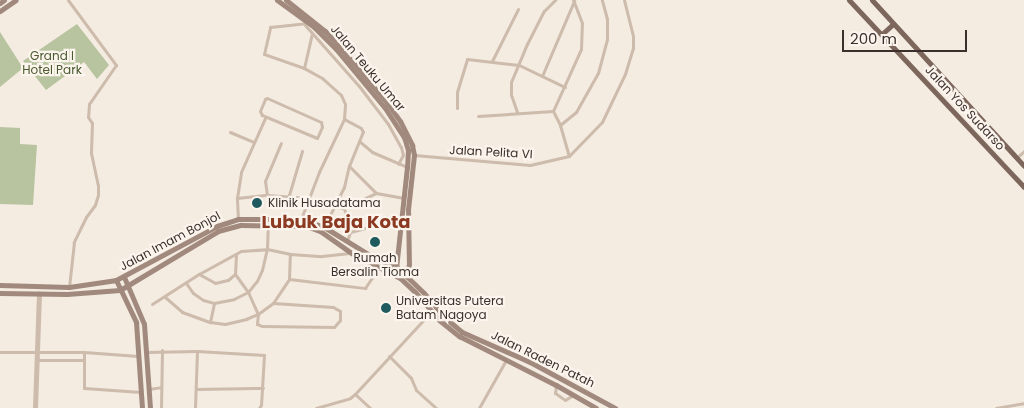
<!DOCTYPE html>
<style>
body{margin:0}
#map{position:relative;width:1024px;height:408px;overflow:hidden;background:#f4ebe1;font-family:Poppins,sans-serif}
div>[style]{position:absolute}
.green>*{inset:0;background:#b8c4a0}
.minor>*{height:3px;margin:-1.5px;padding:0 1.5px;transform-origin:1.5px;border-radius:1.5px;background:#cdbbac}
.tertiary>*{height:4.5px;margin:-2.25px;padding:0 2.25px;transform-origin:2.25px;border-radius:2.25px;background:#cdbbac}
.secondary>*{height:5px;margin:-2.5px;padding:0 2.5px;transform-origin:2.5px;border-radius:2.5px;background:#a18a7d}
.primary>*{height:5px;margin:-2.5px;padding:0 2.5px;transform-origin:2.5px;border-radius:2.5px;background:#7d675c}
.dots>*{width:14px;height:14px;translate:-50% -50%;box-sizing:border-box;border:2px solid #fbf5ee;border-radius:50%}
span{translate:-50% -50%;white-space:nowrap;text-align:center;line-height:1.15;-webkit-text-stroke:4.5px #fbf5ee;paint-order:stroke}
.park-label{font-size:12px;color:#4a5a2e}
.street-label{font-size:12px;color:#3b302b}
.poi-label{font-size:12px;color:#3b302b}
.left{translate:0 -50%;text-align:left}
.district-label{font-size:18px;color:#8c3b22;font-weight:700}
.scale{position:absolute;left:842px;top:30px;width:125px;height:22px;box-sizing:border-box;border:2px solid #3b302b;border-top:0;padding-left:6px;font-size:15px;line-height:18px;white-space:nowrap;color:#3b302b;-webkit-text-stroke:4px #fbf5ee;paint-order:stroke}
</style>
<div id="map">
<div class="green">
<div style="clip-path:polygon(77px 24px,109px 65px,97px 79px,84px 62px,46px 90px,23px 61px)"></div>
<div style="clip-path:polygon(0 32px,23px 68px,0 87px)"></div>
<div style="clip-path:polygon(0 127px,20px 128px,20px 144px,37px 145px,33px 205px,0 204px)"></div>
</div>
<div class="minor">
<div style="left:68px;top:0;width:81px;rotate:53.6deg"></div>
<div style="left:116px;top:65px;width:47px;rotate:124.7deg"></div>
<div style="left:89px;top:104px;width:13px;rotate:94deg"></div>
<div style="left:88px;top:117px;width:7px;rotate:56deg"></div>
<div style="left:92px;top:123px;width:30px;rotate:92deg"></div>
<div style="left:91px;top:153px;width:33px;rotate:78deg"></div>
<div style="left:98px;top:185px;width:10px;rotate:90deg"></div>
<div style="left:98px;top:195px;width:10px;rotate:107deg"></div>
<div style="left:95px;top:205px;width:15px;rotate:127deg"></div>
<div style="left:86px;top:217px;width:28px;rotate:116deg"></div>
<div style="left:74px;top:242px;width:45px;rotate:96.3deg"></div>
<div style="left:305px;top:25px;width:81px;rotate:48.5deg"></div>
<div style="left:359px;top:86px;width:48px;rotate:52.7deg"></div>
<div style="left:388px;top:124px;width:26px;rotate:61deg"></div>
<div style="left:401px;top:147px;width:8px;rotate:76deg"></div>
<div style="left:403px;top:155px;width:10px;rotate:119deg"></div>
<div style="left:492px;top:61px;width:58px;rotate:-63.4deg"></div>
<div style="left:304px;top:68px;width:35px;rotate:-77deg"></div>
<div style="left:542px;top:76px;width:82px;rotate:-66.9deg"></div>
<div style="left:267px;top:98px;width:59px;rotate:24deg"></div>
<div style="left:321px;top:122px;width:5px;rotate:79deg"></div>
<div style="left:322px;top:127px;width:12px;rotate:114deg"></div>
<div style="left:317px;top:138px;width:60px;rotate:-157.3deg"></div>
<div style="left:262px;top:115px;width:4px;rotate:-117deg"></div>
<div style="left:260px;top:111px;width:13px;rotate:-67deg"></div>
<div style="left:265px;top:99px;width:2px;rotate:-27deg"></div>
<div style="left:457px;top:108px;width:16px;rotate:-90deg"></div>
<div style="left:457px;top:92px;width:34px;rotate:-73deg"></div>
<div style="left:467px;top:59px;width:52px;rotate:6.6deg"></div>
<div style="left:519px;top:65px;width:51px;rotate:25.6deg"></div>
<div style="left:553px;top:111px;width:68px;rotate:-65.7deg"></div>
<div style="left:581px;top:49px;width:26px;rotate:-88deg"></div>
<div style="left:582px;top:23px;width:25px;rotate:-111deg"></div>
<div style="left:553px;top:111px;width:16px;rotate:63deg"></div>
<div style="left:560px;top:125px;width:32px;rotate:74deg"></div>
<div style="left:517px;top:112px;width:18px;rotate:-109deg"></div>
<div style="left:511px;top:95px;width:13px;rotate:-90deg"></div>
<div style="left:511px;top:82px;width:41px;rotate:-67.2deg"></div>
<div style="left:527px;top:44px;width:37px;rotate:-63deg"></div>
<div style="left:544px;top:11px;width:16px;rotate:-45deg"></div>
<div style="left:478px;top:116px;width:75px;rotate:-3.8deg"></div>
<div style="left:560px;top:125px;width:21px;rotate:-39deg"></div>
<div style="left:576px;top:112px;width:45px;rotate:-60.6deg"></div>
<div style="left:598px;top:73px;width:35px;rotate:-75deg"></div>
<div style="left:607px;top:39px;width:20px;rotate:-90deg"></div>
<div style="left:607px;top:19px;width:20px;rotate:-105deg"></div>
<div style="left:230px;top:132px;width:26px;rotate:23deg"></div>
<div style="left:359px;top:141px;width:17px;rotate:40deg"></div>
<div style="left:372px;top:152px;width:38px;rotate:23deg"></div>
<div style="left:414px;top:155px;width:116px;rotate:4.9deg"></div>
<div style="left:530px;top:165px;width:40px;rotate:-13deg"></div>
<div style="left:569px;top:156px;width:47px;rotate:-45.9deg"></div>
<div style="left:602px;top:122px;width:53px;rotate:-64.4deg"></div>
<div style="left:625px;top:74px;width:27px;rotate:-73deg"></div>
<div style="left:633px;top:48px;width:12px;rotate:-90deg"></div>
<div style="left:633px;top:36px;width:37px;rotate:-104deg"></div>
<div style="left:1016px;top:158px;width:11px;rotate:-41deg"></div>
<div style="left:349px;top:166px;width:38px;rotate:45deg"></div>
<div style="left:267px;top:195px;width:14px;rotate:-98deg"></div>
<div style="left:265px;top:181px;width:41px;rotate:-67.2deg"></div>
<div style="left:289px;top:195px;width:46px;rotate:-73.5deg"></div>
<div style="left:237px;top:198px;width:30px;rotate:-6deg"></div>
<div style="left:267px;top:195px;width:42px;rotate:4.1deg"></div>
<div style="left:336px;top:207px;width:8px;rotate:7deg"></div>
<div style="left:344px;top:208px;width:35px;rotate:-25deg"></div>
<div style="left:376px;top:193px;width:27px;rotate:10deg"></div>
<div style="left:344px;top:208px;width:25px;rotate:76deg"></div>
<div style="left:350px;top:232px;width:9px;rotate:108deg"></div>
<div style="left:238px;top:219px;width:21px;rotate:-93deg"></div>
<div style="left:237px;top:198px;width:26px;rotate:-81deg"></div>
<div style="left:241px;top:172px;width:59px;rotate:-66deg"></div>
<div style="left:301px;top:219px;width:50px;rotate:-69deg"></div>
<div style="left:319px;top:172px;width:59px;rotate:-64.7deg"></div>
<div style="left:344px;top:119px;width:15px;rotate:-86deg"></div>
<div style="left:345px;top:104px;width:10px;rotate:-114deg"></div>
<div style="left:341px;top:95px;width:25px;rotate:-138deg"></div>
<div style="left:322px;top:78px;width:21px;rotate:-151deg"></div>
<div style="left:304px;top:68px;width:42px;rotate:-160.7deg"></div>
<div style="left:264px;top:54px;width:28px;rotate:-77deg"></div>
<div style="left:270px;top:27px;width:38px;rotate:-6deg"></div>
<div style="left:324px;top:227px;width:45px;rotate:-63.4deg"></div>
<div style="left:344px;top:187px;width:22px;rotate:-77deg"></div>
<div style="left:349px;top:166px;width:37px;rotate:-68deg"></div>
<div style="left:363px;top:132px;width:4px;rotate:-117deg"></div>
<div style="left:361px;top:128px;width:19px;rotate:-152deg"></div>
<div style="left:350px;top:232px;width:53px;rotate:-14.3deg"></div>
<div style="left:199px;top:274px;width:18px;rotate:29deg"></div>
<div style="left:215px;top:283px;width:13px;rotate:-13deg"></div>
<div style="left:228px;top:280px;width:9px;rotate:-41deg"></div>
<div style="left:235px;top:274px;width:20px;rotate:-87deg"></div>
<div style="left:235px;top:274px;width:22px;rotate:54deg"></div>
<div style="left:248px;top:292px;width:24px;rotate:66deg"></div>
<div style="left:258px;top:314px;width:10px;rotate:96deg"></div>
<div style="left:257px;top:324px;width:5px;rotate:22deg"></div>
<div style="left:262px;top:326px;width:72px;rotate:0.8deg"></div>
<div style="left:334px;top:327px;width:9px;rotate:-49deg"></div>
<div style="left:340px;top:320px;width:9px;rotate:-90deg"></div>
<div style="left:340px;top:311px;width:8px;rotate:-150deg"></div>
<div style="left:333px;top:307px;width:60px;rotate:-176.2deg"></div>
<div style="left:289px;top:279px;width:77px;rotate:6.8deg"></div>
<div style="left:365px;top:288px;width:27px;rotate:-56deg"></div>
<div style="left:186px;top:283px;width:12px;rotate:55deg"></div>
<div style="left:193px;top:293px;width:12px;rotate:35deg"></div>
<div style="left:203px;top:300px;width:11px;rotate:15deg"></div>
<div style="left:214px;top:303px;width:20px;rotate:-11deg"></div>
<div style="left:234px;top:299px;width:16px;rotate:-27deg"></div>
<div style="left:248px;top:292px;width:14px;rotate:-51deg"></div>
<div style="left:257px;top:281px;width:12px;rotate:-66deg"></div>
<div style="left:262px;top:270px;width:22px;rotate:-77deg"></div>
<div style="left:267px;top:249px;width:23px;rotate:-88deg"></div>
<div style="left:165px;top:297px;width:23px;rotate:41deg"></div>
<div style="left:182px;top:312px;width:30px;rotate:20deg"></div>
<div style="left:210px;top:322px;width:15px;rotate:8deg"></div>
<div style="left:225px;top:324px;width:22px;rotate:-13deg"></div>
<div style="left:246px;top:319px;width:13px;rotate:-23deg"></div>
<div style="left:258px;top:314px;width:19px;rotate:-36deg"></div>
<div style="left:273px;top:303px;width:29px;rotate:-56deg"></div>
<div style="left:289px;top:279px;width:25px;rotate:-88deg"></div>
<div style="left:152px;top:304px;width:56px;rotate:-32.6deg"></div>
<div style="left:199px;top:274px;width:48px;rotate:-28.7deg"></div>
<div style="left:241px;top:251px;width:26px;rotate:-4deg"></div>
<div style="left:267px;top:249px;width:24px;rotate:12deg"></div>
<div style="left:290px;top:254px;width:32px;rotate:4deg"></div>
<div style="left:322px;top:256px;width:30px;rotate:-6deg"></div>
<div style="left:210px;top:322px;width:19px;rotate:-78deg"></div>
<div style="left:0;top:352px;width:84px"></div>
<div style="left:84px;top:352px;width:54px;rotate:4.2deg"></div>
<div style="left:84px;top:352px;width:36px;rotate:90deg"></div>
<div style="left:84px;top:388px;width:57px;rotate:4deg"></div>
<div style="left:147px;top:352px;width:50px;rotate:-1.1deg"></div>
<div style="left:197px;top:351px;width:67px;rotate:3.4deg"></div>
<div style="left:264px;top:355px;width:50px;rotate:93.4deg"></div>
<div style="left:261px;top:405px;width:4px;rotate:124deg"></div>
<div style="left:389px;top:356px;width:31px;rotate:45deg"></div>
<div style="left:411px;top:378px;width:13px;rotate:67deg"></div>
<div style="left:416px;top:390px;width:27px;rotate:42deg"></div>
<div style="left:38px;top:360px;width:46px"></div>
<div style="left:556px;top:386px;width:7px;rotate:98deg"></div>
<div style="left:555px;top:393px;width:12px;rotate:35deg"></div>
<div style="left:565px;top:400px;width:9px;rotate:-32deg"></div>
<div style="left:149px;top:389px;width:12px;rotate:-9deg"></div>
<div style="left:196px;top:389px;width:67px;rotate:-0.9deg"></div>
<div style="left:355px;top:394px;width:21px;rotate:43deg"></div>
<div style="left:161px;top:408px;width:58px;rotate:-89deg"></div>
<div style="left:195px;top:408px;width:57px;rotate:-88deg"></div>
<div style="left:316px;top:408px;width:35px;rotate:-16deg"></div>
<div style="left:350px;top:398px;width:6px;rotate:-39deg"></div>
<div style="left:355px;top:394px;width:112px;rotate:-47.2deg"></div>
<div style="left:479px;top:408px;width:55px;rotate:-60.6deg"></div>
<div style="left:996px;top:408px;width:28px;rotate:-10deg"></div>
</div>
<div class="tertiary">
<div style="left:35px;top:408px;width:114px;rotate:-88deg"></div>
</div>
<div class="secondary">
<div style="left:277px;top:0;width:46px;rotate:36.1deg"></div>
<div style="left:314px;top:27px;width:31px;rotate:45deg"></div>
<div style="left:336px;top:49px;width:77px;rotate:50.3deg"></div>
<div style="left:385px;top:108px;width:35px;rotate:57deg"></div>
<div style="left:404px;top:137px;width:14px;rotate:73deg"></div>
<div style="left:408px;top:150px;width:17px;rotate:93deg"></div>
<div style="left:407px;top:167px;width:103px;rotate:96.2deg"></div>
<div style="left:286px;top:0;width:50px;rotate:38.5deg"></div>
<div style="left:325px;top:31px;width:22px;rotate:47deg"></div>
<div style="left:340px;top:47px;width:75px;rotate:49.9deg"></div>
<div style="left:388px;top:104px;width:21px;rotate:55deg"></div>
<div style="left:400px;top:121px;width:27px;rotate:63deg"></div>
<div style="left:412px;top:145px;width:10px;rotate:79deg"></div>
<div style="left:414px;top:155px;width:54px;rotate:96.3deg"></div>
<div style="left:408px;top:209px;width:55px;rotate:89deg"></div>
<div style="left:409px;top:264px;width:13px;rotate:103deg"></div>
<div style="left:0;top:3px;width:5px;rotate:-37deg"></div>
<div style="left:0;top:11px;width:19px;rotate:-35deg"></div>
<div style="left:124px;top:277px;width:51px;rotate:66.9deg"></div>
<div style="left:144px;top:324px;width:84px;rotate:85.9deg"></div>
<div style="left:116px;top:280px;width:47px;rotate:64.5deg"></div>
<div style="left:136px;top:322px;width:86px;rotate:86deg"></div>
<div style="left:0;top:285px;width:69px;rotate:1.7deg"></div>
<div style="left:69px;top:287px;width:48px;rotate:-8.5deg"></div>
<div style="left:116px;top:280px;width:115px;rotate:-28.1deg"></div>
<div style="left:217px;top:226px;width:22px;rotate:-18deg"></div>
<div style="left:238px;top:219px;width:63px"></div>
<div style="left:301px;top:219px;width:24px;rotate:19deg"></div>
<div style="left:324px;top:227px;width:57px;rotate:31.5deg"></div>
<div style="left:373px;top:257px;width:26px;rotate:23deg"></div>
<div style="left:397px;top:267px;width:37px;rotate:44deg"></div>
<div style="left:424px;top:293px;width:30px;rotate:50deg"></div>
<div style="left:443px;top:316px;width:25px;rotate:40deg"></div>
<div style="left:462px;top:332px;width:74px;rotate:23.8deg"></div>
<div style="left:530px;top:362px;width:97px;rotate:28.4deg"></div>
<div style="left:0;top:293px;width:67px;rotate:0.9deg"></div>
<div style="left:67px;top:294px;width:53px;rotate:-4.3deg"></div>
<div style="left:120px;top:290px;width:114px;rotate:-31deg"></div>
<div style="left:218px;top:231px;width:24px;rotate:-15deg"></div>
<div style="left:241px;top:225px;width:65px;rotate:0.9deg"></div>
<div style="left:306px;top:226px;width:15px;rotate:20deg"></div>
<div style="left:320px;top:231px;width:39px;rotate:35deg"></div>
<div style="left:352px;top:253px;width:54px;rotate:27.5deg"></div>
<div style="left:400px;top:278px;width:21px;rotate:43deg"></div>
<div style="left:415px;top:292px;width:37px;rotate:49deg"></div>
<div style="left:439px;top:320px;width:26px;rotate:39deg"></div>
<div style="left:459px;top:336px;width:109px;rotate:26.8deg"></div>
<div style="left:556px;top:385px;width:46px;rotate:29.9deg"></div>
</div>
<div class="primary">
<div style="left:849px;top:0;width:256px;rotate:46.9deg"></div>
<div style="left:872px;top:0;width:225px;rotate:47.5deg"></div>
<div style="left:882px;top:34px;width:15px;rotate:-42deg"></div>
</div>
<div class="dots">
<div style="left:257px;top:203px;background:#1f5a5e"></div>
<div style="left:375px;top:242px;background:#1f5a5e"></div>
<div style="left:386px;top:308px;background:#1f5a5e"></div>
</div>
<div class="park-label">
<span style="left:52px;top:63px">Grand I<br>Hotel Park</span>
</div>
<div class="street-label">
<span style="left:368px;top:68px;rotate:50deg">Jalan Teuku Umar</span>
<span style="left:965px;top:108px;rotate:47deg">Jalan Yos Sudarso</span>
<span style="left:491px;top:152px;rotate:3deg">Jalan Pelita VI</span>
<span style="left:170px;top:241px;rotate:-28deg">Jalan Imam Bonjol</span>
<span style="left:543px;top:359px;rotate:26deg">Jalan Raden Patah</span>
</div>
<div class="poi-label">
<span class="left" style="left:268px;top:203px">Klinik Husadatama</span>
<span style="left:375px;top:265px">Rumah<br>Bersalin Tioma</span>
<span class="left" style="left:396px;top:308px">Universitas Putera<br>Batam Nagoya</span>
</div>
<div class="district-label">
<span style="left:336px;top:222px">Lubuk Baja Kota</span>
</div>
<div class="scale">200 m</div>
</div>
